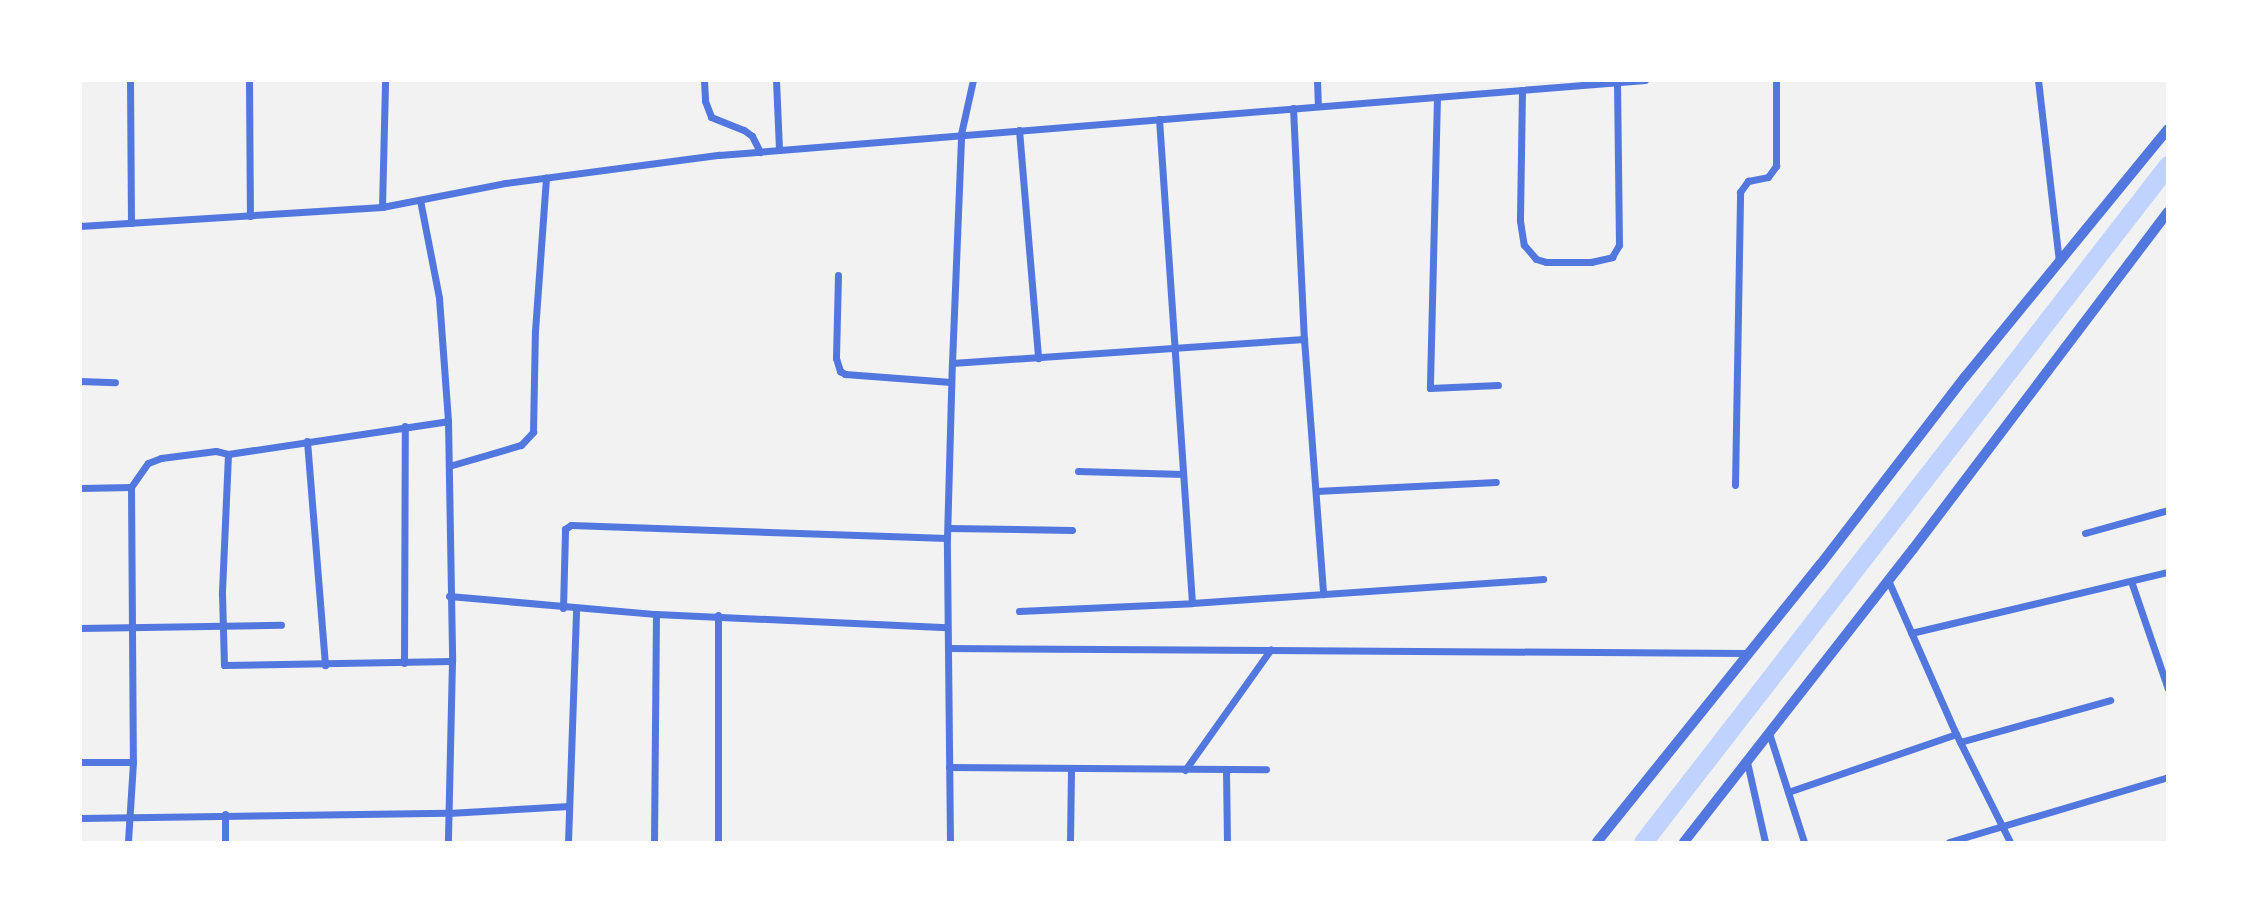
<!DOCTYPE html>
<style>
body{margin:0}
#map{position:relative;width:2248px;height:923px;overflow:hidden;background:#f2f2f2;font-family:Quicksand,sans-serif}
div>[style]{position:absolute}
.canal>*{height:19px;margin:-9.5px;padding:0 9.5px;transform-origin:9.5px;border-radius:9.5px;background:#bfd3fe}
.minor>*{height:7px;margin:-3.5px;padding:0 3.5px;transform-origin:3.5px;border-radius:3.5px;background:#5277de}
.tertiary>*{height:10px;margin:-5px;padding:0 5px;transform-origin:5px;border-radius:5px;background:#5277de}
span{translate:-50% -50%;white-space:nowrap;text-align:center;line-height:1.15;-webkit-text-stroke:5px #fff;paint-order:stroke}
.frame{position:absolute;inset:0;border:82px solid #fff;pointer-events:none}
</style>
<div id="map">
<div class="canal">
<div style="left:1643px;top:842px;width:857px;rotate:-52.21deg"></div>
</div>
<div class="minor">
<div style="left:130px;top:80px;width:143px;rotate:89.6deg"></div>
<div style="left:249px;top:80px;width:136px;rotate:89.6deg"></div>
<div style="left:704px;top:80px;width:21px;rotate:87deg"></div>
<div style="left:705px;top:101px;width:17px;rotate:69deg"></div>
<div style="left:711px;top:117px;width:35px;rotate:22deg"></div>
<div style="left:744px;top:130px;width:10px;rotate:37deg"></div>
<div style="left:752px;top:136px;width:18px;rotate:63deg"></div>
<div style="left:776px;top:80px;width:70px;rotate:87.5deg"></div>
<div style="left:1317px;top:80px;width:26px;rotate:88deg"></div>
<div style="left:2038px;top:80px;width:183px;rotate:83.4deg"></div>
<div style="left:1522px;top:90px;width:131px;rotate:90.9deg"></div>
<div style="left:1520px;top:221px;width:24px;rotate:81deg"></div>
<div style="left:1524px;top:245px;width:18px;rotate:49deg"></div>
<div style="left:1536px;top:259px;width:10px;rotate:17deg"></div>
<div style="left:1546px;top:262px;width:45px"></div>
<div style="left:1591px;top:262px;width:22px;rotate:-13deg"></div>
<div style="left:1612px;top:257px;width:14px;rotate:-60deg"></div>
<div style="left:1619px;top:245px;width:162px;rotate:-90.7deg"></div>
<div style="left:1437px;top:97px;width:291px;rotate:91.4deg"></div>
<div style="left:1430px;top:388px;width:68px;rotate:-2.5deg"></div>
<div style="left:1293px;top:108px;width:231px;rotate:87.3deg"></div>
<div style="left:1304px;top:339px;width:256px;rotate:85.7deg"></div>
<div style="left:1159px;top:119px;width:485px;rotate:86.1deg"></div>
<div style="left:1019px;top:130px;width:229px;rotate:85.2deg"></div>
<div style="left:420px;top:200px;width:100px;rotate:79deg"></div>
<div style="left:439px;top:298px;width:123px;rotate:85.8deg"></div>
<div style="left:448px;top:421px;width:240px;rotate:89deg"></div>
<div style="left:452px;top:661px;width:181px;rotate:91.3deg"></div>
<div style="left:382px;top:207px;width:127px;rotate:-88.6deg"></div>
<div style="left:80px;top:226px;width:303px;rotate:-3.6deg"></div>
<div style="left:382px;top:207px;width:125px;rotate:-11deg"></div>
<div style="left:505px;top:183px;width:216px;rotate:-7.5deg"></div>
<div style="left:719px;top:155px;width:929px;rotate:-4.63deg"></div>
<div style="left:838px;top:275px;width:83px;rotate:91.4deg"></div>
<div style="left:836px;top:358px;width:14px;rotate:73deg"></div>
<div style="left:840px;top:371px;width:6px;rotate:31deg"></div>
<div style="left:845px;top:374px;width:106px;rotate:4.3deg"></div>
<div style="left:952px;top:363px;width:353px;rotate:-3.9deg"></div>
<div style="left:80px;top:381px;width:35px;rotate:2deg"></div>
<div style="left:307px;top:441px;width:225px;rotate:85.4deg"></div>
<div style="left:228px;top:454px;width:140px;rotate:92.5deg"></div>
<div style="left:222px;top:594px;width:71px;rotate:88.4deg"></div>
<div style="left:224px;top:665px;width:228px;rotate:-1deg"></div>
<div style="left:449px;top:466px;width:75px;rotate:-16.3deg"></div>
<div style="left:521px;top:445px;width:18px;rotate:-47deg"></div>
<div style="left:533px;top:432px;width:101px;rotate:-88.9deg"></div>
<div style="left:535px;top:331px;width:154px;rotate:-85.9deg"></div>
<div style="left:1078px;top:471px;width:105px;rotate:1.6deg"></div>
<div style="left:1735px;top:485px;width:293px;rotate:-89deg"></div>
<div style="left:1740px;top:192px;width:14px;rotate:-54deg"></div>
<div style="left:1748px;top:181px;width:20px;rotate:-11deg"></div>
<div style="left:1768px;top:177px;width:14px;rotate:-54deg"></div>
<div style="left:1776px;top:166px;width:86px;rotate:-90deg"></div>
<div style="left:131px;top:487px;width:29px;rotate:-55deg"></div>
<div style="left:148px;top:463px;width:14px;rotate:-21deg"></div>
<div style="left:161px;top:458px;width:55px;rotate:-7.3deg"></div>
<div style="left:216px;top:451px;width:12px;rotate:14deg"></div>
<div style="left:228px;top:454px;width:222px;rotate:-8.5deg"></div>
<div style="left:80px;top:488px;width:51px;rotate:-1.1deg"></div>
<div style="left:131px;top:487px;width:275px;rotate:89.6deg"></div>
<div style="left:133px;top:762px;width:80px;rotate:93.6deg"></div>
<div style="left:1316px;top:491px;width:180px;rotate:-2.9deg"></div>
<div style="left:948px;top:528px;width:124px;rotate:0.9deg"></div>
<div style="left:2085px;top:533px;width:86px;rotate:-15.5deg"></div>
<div style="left:1888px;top:580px;width:168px;rotate:66.2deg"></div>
<div style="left:1956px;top:734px;width:121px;rotate:63.4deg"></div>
<div style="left:2131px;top:581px;width:114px;rotate:71.1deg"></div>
<div style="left:449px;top:596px;width:208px;rotate:5deg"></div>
<div style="left:656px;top:614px;width:291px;rotate:2.6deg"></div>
<div style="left:563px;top:608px;width:79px;rotate:-88.5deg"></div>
<div style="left:565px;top:529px;width:7px;rotate:-34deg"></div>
<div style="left:571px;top:525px;width:376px;rotate:2deg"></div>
<div style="left:1019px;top:611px;width:173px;rotate:-2.6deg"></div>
<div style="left:1192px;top:603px;width:352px;rotate:-3.9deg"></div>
<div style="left:718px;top:615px;width:227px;rotate:90deg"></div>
<div style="left:80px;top:628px;width:201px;rotate:-0.9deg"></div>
<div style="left:1911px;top:633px;width:264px;rotate:-13.4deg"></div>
<div style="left:948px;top:648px;width:799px;rotate:0.36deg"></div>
<div style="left:404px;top:663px;width:237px;rotate:-89.8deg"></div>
<div style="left:1769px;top:733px;width:114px;rotate:72.2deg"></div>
<div style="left:1960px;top:742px;width:156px;rotate:-15.6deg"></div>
<div style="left:80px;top:762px;width:53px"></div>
<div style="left:1747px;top:762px;width:82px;rotate:77.3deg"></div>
<div style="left:949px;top:767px;width:317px;rotate:0.4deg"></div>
<div style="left:1185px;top:770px;width:148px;rotate:-54.6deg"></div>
<div style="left:1226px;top:770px;width:72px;rotate:89.2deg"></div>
<div style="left:1788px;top:792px;width:178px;rotate:-19deg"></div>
<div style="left:80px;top:818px;width:368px;rotate:-0.8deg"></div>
<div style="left:448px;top:813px;width:121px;rotate:-3.3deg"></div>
<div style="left:225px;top:842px;width:28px;rotate:-90deg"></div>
<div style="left:568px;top:842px;width:233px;rotate:-88deg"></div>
<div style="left:654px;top:842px;width:228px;rotate:-89.5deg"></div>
<div style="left:950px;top:842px;width:304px;rotate:-90.6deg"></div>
<div style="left:947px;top:538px;width:175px;rotate:-88.4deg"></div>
<div style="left:952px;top:363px;width:229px;rotate:-87.7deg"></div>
<div style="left:961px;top:134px;width:55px;rotate:-77.5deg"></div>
<div style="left:1070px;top:842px;width:73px;rotate:-89.2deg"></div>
<div style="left:1949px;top:842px;width:228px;rotate:-16.5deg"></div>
</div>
<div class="tertiary">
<div style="left:1597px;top:842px;width:356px;rotate:-51.2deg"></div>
<div style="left:1820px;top:565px;width:237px;rotate:-52.4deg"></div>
<div style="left:1965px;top:377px;width:320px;rotate:-50.7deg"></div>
<div style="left:1684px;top:842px;width:372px;rotate:-52deg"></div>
<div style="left:1913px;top:549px;width:423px;rotate:-52.9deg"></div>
</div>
<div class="frame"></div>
</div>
